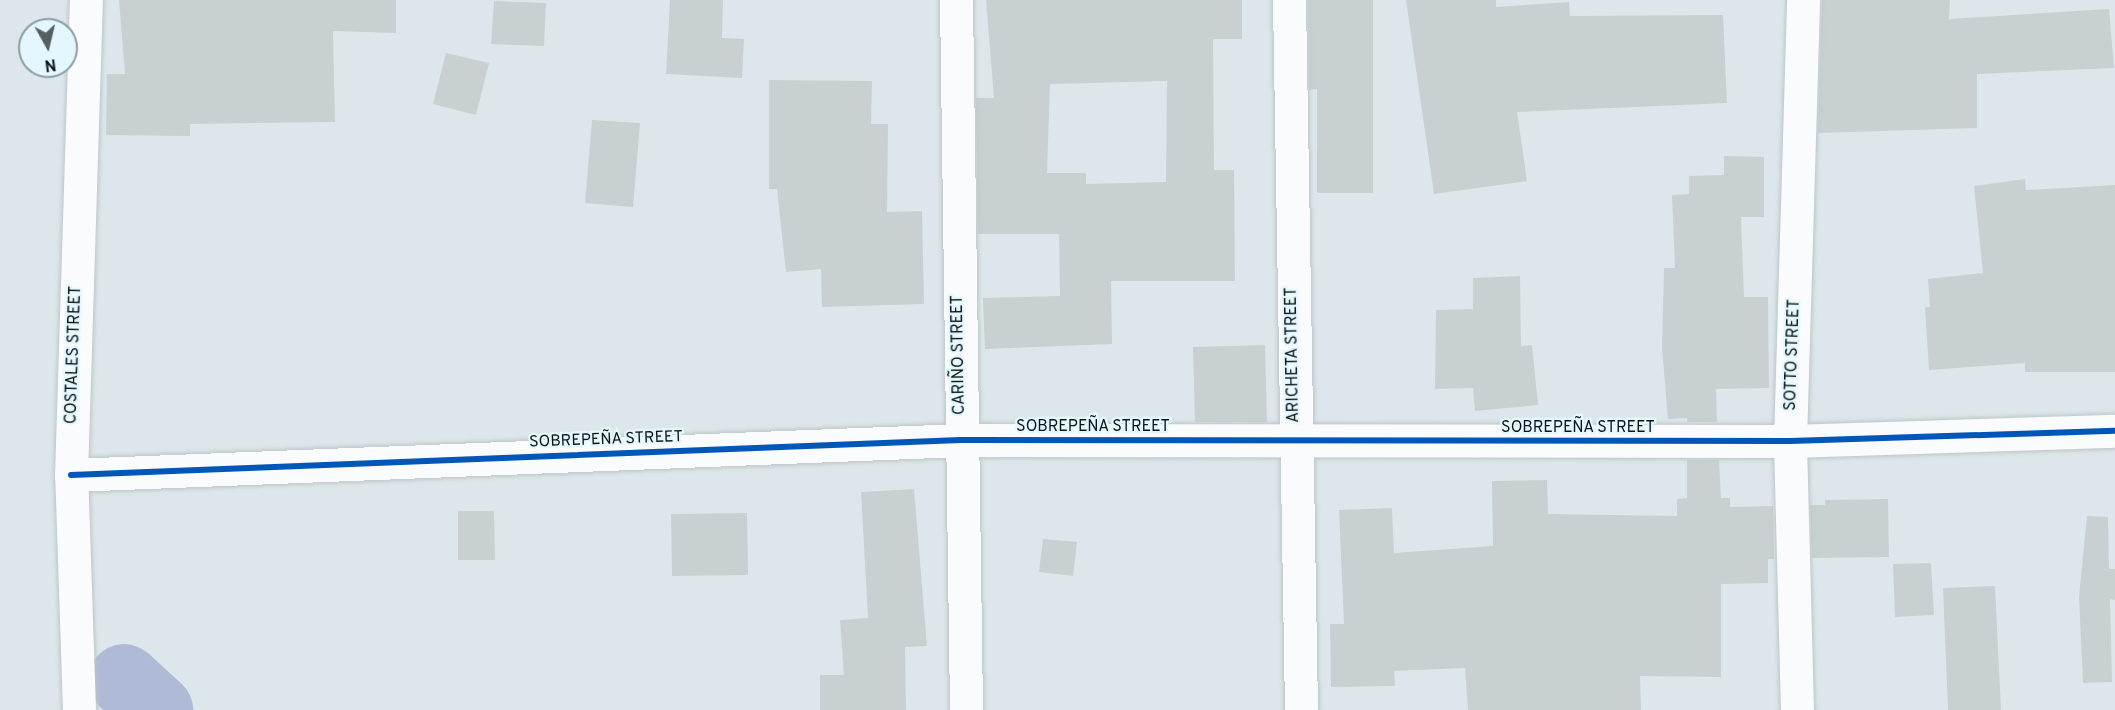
<!DOCTYPE html>
<meta charset="utf-8">
<style>
body{margin:0}
#map{position:relative;width:2115px;height:710px;overflow:hidden;background:#dde7eb;font-family:Overpass,sans-serif}
div>[style]{position:absolute}
.river>*{height:72px;margin:-36px;padding:0 36px;transform-origin:36px;border-radius:36px;background:#afbad7}
.building>*{inset:0;background:#c8d0d2}
.roads{filter:drop-shadow(0 0 2px #bdc5c8) drop-shadow(0 0 2px #bdc5c8)}
.street>*{height:33px;margin:-16.5px;padding:0 16.5px;transform-origin:16.5px;border-radius:16.5px;background:#fafbfc}
.secondary>*{height:33px;margin:-16.5px;padding:0 16.5px;transform-origin:16.5px;border-radius:16.5px;background:#fafbfc}
.cycleway>*{height:6px;margin:-3px;padding:0 3px;transform-origin:3px;border-radius:3px;background:#0057b8}
span{translate:-50% -50%;white-space:nowrap;text-align:center;line-height:1.15;-webkit-text-stroke:4.5px #e4f7ff;paint-order:stroke}
.street-label{font-size:16px;color:#0d1416}
.north{position:absolute;left:18px;top:18px;width:60px;height:60px;box-sizing:border-box;background:#e4f7ff;border:2px solid #8e9ca2;border-radius:50%;rotate:172deg;font-size:16px;font-weight:700;line-height:24px;text-align:center;color:#0d1416}
.north::after{content:'';display:block;margin:auto;width:21px;height:27px;background:#565e61;clip-path:polygon(50% 0,100% 100%,50% 72%,0 100%)}
</style>
<div id="map">
<div class="river">
<div style="left:124px;top:680px;width:45px;rotate:42.3deg"></div>
</div>
<div class="building">
<div style="clip-path:polygon(119px 0,396px 0,396px 33px,333px 31px,335px 122px,190px 124px,190px 136px,106px 135px,107px 74px,125px 74px)"></div>
<div style="clip-path:polygon(670px 0,723px 0,722px 38px,744px 39px,742px 78px,666px 74px)"></div>
<div style="clip-path:polygon(evenodd,986px 0,1242px 0,1242px 39px,1213px 39px,1214px 170px,1234px 170px,1235px 281px,1111px 281px,1112px 344px,985px 349px,983px 298px,1060px 296px,1059px 234px,978px 234px,976px 98px,994px 98px,986px 0,1167px 81px,1166px 182px,1086px 184px,1086px 173px,1047px 173px,1050px 84px,1167px 81px)"></div>
<div style="clip-path:polygon(1308px 0,1373px 0,1373px 193px,1317px 193px,1317px 89px,1309px 90px)"></div>
<div style="clip-path:polygon(1406px 0,1496px 0,1496px 7px,1569px 2px,1570px 16px,1723px 15px,1727px 103px,1517px 112px,1527px 181px,1434px 194px)"></div>
<div style="clip-path:polygon(1822px 0,1950px 0,1949px 19px,2109px 9px,2114px 68px,1977px 74px,1977px 128px,1818px 133px)"></div>
<div style="clip-path:polygon(494px 1px,546px 3px,544px 46px,491px 44px)"></div>
<div style="clip-path:polygon(446px 53px,489px 63px,476px 115px,433px 104px)"></div>
<div style="clip-path:polygon(769px 80px,872px 81px,871px 124px,888px 124px,887px 212px,922px 211px,924px 304px,822px 307px,821px 269px,786px 272px,777px 189px,769px 189px)"></div>
<div style="clip-path:polygon(592px 120px,640px 123px,633px 207px,585px 203px)"></div>
<div style="clip-path:polygon(1724px 156px,1764px 157px,1764px 217px,1741px 217px,1744px 297px,1768px 297px,1769px 388px,1716px 389px,1717px 422px,1687px 422px,1687px 418px,1668px 419px,1662px 348px,1664px 268px,1675px 268px,1672px 195px,1689px 194px,1689px 176px,1724px 175px)"></div>
<div style="clip-path:polygon(2025px 179px,2026px 190px,2115px 185px,2115px 372px,2025px 372px,2025px 363px,1929px 370px,1925px 307px,1930px 307px,1928px 279px,1983px 273px,1974px 186px)"></div>
<div style="clip-path:polygon(1520px 276px,1521px 346px,1532px 345px,1538px 405px,1475px 411px,1473px 388px,1435px 389px,1436px 310px,1473px 309px,1473px 278px)"></div>
<div style="clip-path:polygon(1265px 345px,1267px 422px,1195px 422px,1193px 347px)"></div>
<div style="clip-path:polygon(1687px 460px,1719px 460px,1721px 498px,1730px 498px,1730px 507px,1773px 506px,1774px 559px,1768px 559px,1768px 583px,1721px 584px,1721px 677px,1640px 676px,1641px 710px,1468px 710px,1465px 668px,1394px 671px,1395px 686px,1331px 687px,1330px 624px,1344px 624px,1339px 510px,1392px 508px,1394px 553px,1493px 546px,1492px 481px,1547px 480px,1548px 514px,1677px 516px,1677px 499px,1687px 498px)"></div>
<div style="clip-path:polygon(914px 489px,927px 646px,905px 647px,906px 710px,820px 710px,820px 675px,844px 675px,840px 620px,868px 618px,861px 492px)"></div>
<div style="clip-path:polygon(1888px 499px,1889px 557px,1812px 558px,1810px 505px,1825px 505px,1825px 500px)"></div>
<div style="clip-path:polygon(458px 511px,494px 511px,495px 560px,458px 560px)"></div>
<div style="clip-path:polygon(747px 513px,748px 575px,672px 576px,671px 514px)"></div>
<div style="clip-path:polygon(2087px 516px,2108px 517px,2109px 569px,2115px 569px,2115px 600px,2110px 599px,2112px 682px,2083px 683px,2079px 597px)"></div>
<div style="clip-path:polygon(1043px 539px,1077px 542px,1073px 576px,1039px 572px)"></div>
<div style="clip-path:polygon(1931px 563px,1934px 615px,1895px 617px,1893px 564px)"></div>
<div style="clip-path:polygon(1995px 586px,2001px 710px,1948px 710px,1943px 588px)"></div>
</div>
<div class="roads">
<div class="street">
<div style="left:1289px;top:0;width:710px;rotate:89.03deg"></div>
<div style="left:71px;top:475px;width:890px;rotate:-2.25deg"></div>
<div style="left:960px;top:440px;width:830px;rotate:0.07deg"></div>
<div style="left:1790px;top:441px;width:325px;rotate:-1.8deg"></div>
<div style="left:79px;top:710px;width:235px;rotate:-91.9deg"></div>
<div style="left:71px;top:475px;width:475px;rotate:-88.2deg"></div>
<div style="left:1797px;top:710px;width:269px;rotate:-91.5deg"></div>
<div style="left:1790px;top:441px;width:441px;rotate:-88.3deg"></div>
</div>
<div class="secondary">
<div style="left:956px;top:0;width:710px;rotate:89.19deg"></div>
</div>
</div>
<div class="cycleway">
<div style="left:71px;top:475px;width:890px;rotate:-2.25deg"></div>
<div style="left:960px;top:440px;width:830px;rotate:0.07deg"></div>
<div style="left:1790px;top:441px;width:325px;rotate:-1.8deg"></div>
</div>
<div class="street-label">
<span style="left:74px;top:355px;rotate:-88deg">COSTALES STREET</span>
<span style="left:959px;top:355px;rotate:-91deg">CARIÑO STREET</span>
<span style="left:1293px;top:355px;rotate:-91deg">ARICHETA STREET</span>
<span style="left:1793px;top:355px;rotate:-88deg">SOTTO STREET</span>
<span style="left:1093px;top:427px">SOBREPEÑA STREET</span>
<span style="left:1578px;top:428px">SOBREPEÑA STREET</span>
<span style="left:606px;top:440px;rotate:-2deg">SOBREPEÑA STREET</span>
</div>
<div class="north">N</div>
</div>
